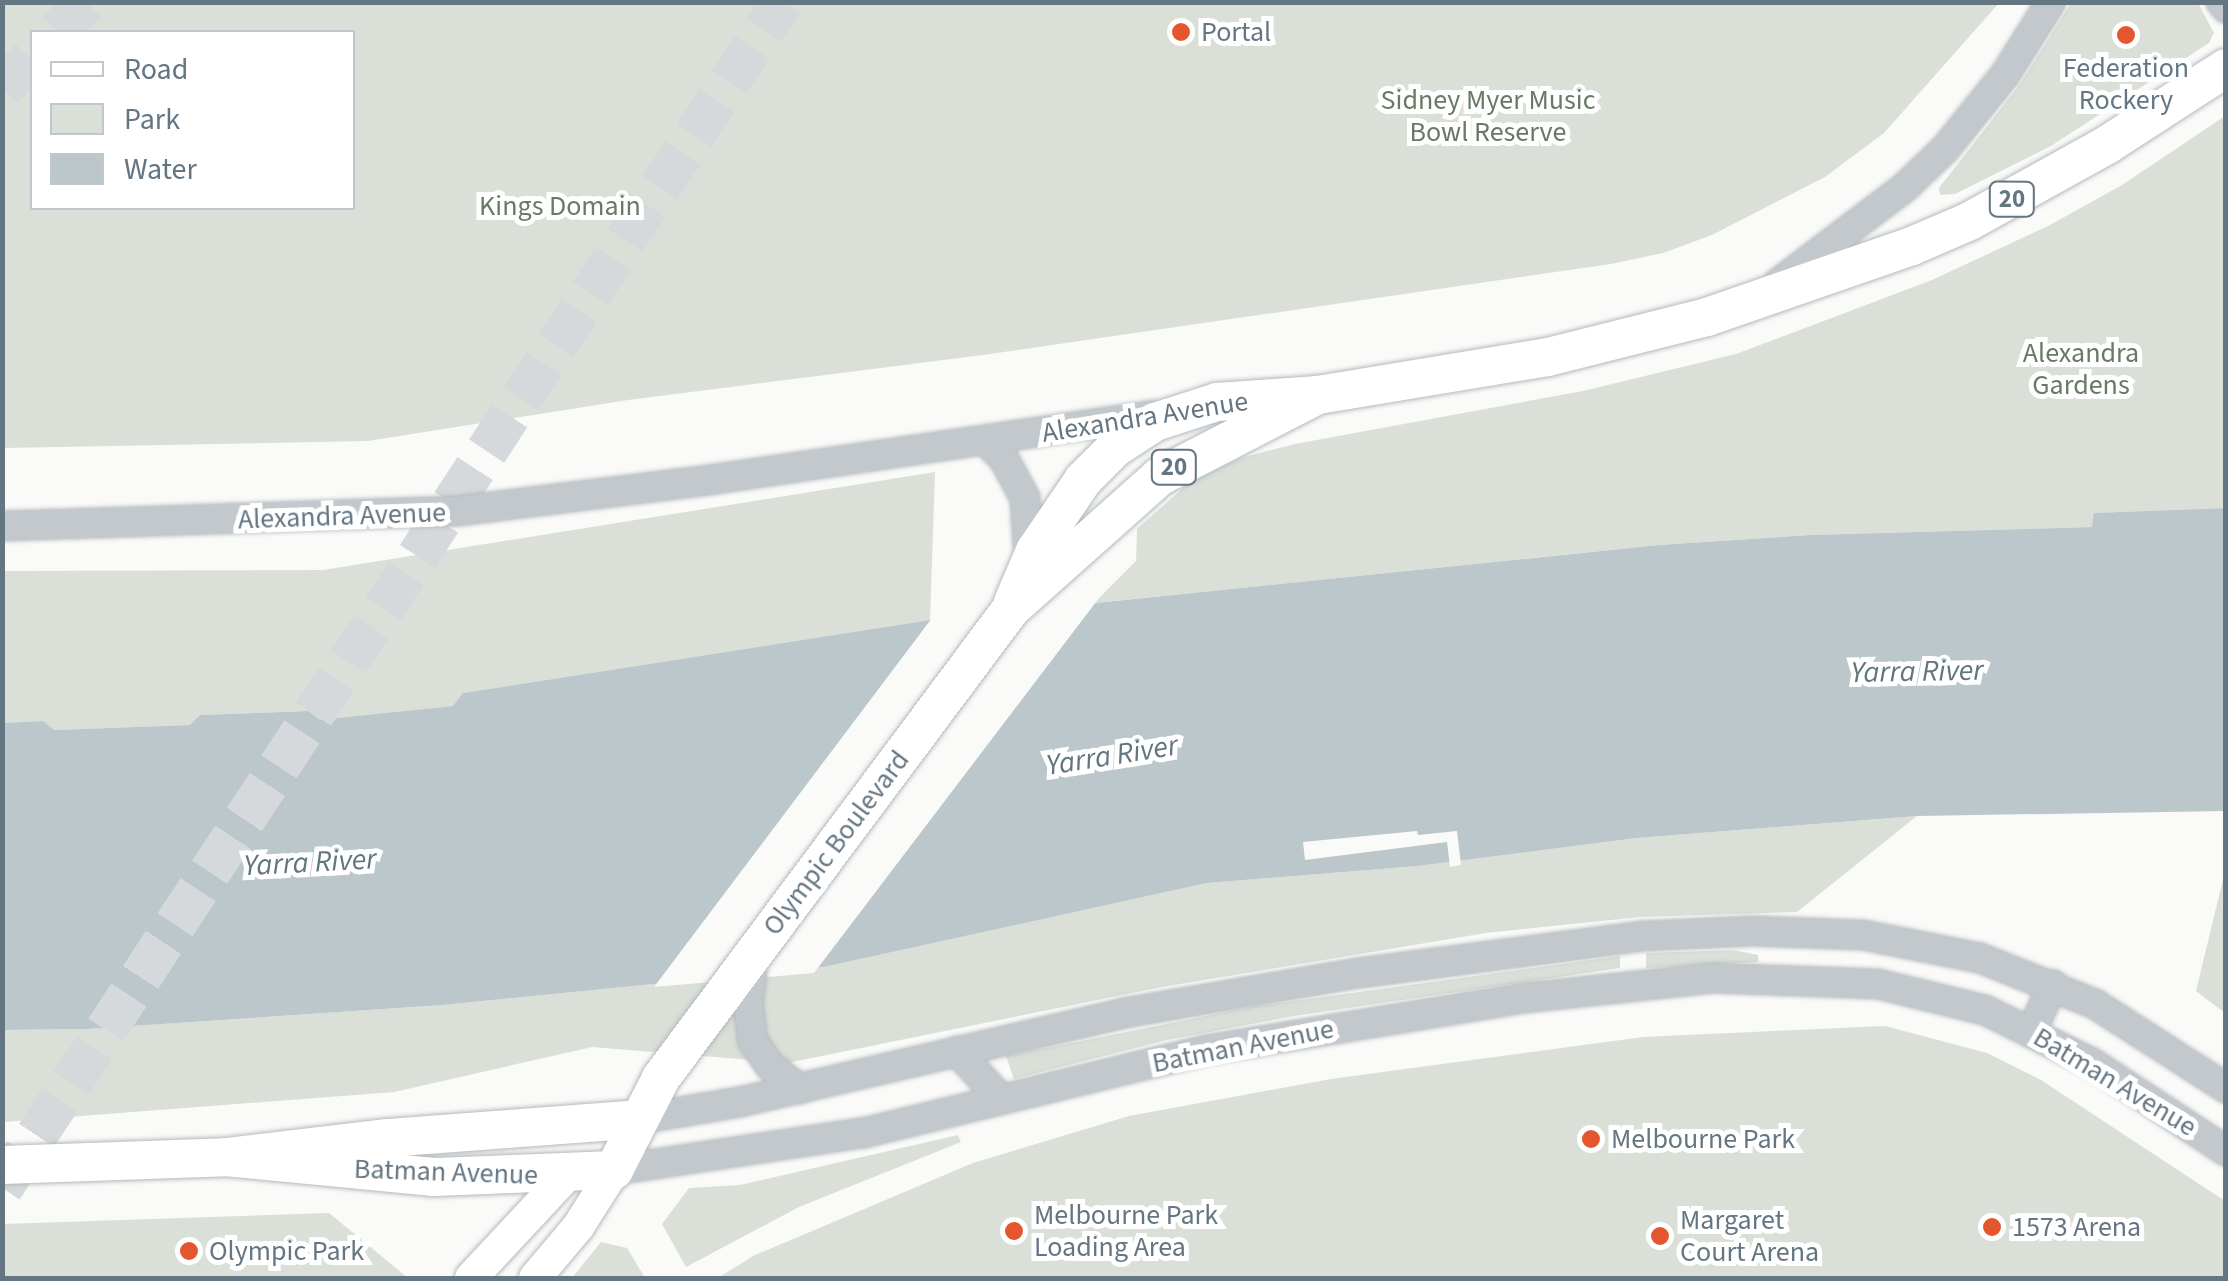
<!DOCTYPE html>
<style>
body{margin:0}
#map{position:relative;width:2228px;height:1281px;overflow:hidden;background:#fafaf8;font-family:"Source Sans 3",sans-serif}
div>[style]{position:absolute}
.green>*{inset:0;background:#dadfd7}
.water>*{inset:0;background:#bbc7cb}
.pier>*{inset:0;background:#fafaf8}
.motorway-tunnel>*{height:42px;margin-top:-21px;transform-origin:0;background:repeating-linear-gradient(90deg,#d5d9db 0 42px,transparent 0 63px)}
.roads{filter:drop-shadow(0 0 2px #b3babf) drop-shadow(0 0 2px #b3babf)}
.tertiary>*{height:28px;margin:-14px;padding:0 14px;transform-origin:14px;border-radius:14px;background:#c3c8cc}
.secondary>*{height:32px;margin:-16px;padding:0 16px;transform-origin:16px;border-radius:16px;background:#fff}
.trunk>*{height:38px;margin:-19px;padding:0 19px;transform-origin:19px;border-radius:19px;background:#fff}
.dots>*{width:28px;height:28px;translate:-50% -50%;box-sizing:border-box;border:5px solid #fff;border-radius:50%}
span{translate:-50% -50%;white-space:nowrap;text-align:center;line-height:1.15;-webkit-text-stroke:10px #fff;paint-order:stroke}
.shield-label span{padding:2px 8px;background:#fff;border:2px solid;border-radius:8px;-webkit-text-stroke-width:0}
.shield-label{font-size:25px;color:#657683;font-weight:700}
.poi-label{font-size:28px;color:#657683}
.left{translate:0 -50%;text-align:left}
.park-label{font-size:28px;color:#687a64}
.street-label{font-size:28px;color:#657683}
.water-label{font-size:30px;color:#60757c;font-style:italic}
.frame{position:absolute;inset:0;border:5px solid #657683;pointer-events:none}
.legend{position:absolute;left:30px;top:30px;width:325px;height:180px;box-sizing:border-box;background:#fff;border:2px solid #c1c8cd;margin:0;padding:12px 18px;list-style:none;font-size:30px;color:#657683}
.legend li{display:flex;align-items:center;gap:20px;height:50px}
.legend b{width:50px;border:2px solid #c1c8cd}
</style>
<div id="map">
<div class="green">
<div style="clip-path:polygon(evenodd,2px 3px,3px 2px,1999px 3px,1884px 133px,1825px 177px,1712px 235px,1663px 253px,1611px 264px,983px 355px,628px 400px,368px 441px,3px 448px,2px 3px,32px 32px,352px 32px,352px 208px,32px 208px,32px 32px)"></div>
<div style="clip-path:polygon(2071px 3px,2198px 3px,2214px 33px,2209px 43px,2051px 146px,1955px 194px,1940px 195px,1939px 188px,2020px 84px)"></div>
<div style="clip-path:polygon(2225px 116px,2225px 508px,2095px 513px,2093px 527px,1810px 535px,1659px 545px,1094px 603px,1136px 561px,1137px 529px,1190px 482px,1240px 458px,1295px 444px,1583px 391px,1736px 354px,1932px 280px,2050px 225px,2122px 185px)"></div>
<div style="clip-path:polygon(935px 472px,930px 620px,464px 693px,453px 706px,320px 721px,307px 711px,200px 715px,191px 725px,53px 730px,43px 721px,3px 723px,2px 571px,323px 570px)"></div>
<div style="clip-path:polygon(1917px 816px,1797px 912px,1640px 917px,1486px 933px,1162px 987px,787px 1063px,592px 1047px,394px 1092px,3px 1122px,2px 1030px,88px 1029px,443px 1005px,824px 967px,1207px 883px,1418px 866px,1637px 838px)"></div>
<div style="clip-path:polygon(2225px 871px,2225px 1013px,2196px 991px)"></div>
<div style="clip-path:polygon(1733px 950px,1758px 955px,1758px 962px,1646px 968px,1646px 953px)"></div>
<div style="clip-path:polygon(1620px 956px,1620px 968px,1294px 1016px,1167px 1040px,1014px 1079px,1006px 1056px,1251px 1007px)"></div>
<div style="clip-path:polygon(1885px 1026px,1987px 1053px,2041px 1080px,2225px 1201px,2225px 1278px,718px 1278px,753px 1256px,973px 1163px,1129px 1116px,1331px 1079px,1643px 1037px)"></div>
<div style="clip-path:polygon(958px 1135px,961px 1142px,799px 1207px,686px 1267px,662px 1224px,689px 1188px,740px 1185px)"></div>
<div style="clip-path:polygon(329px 1213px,408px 1278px,3px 1278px,3px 1224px)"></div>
<div style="clip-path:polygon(601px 1242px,627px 1248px,645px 1278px,572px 1278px)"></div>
</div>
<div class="water">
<div style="clip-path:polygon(2225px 508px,2225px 811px,1917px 816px,1637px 838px,1418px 866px,1207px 883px,824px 967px,443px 1005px,88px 1029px,3px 1030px,2px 723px,43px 721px,54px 730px,190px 725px,200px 715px,308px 711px,320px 720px,453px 706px,463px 693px,930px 620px,1659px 545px,1810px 535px,2092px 527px,2094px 513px)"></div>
</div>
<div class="pier">
<div style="clip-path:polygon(1099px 598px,814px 973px,654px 987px,935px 614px)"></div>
<div style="clip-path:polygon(1417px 831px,1418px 835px,1457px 831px,1461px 865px,1450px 867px,1447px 842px,1305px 860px,1303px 842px)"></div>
</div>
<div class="motorway-tunnel">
<div style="left:57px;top:32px;width:42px;rotate:-45deg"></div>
<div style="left:2px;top:89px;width:44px;rotate:-46.8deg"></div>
<div style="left:2px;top:1188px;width:1420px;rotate:-56.67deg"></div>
</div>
<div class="roads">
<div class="tertiary">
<div style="left:2221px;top:2px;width:8px;rotate:50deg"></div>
<div style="left:1776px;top:285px;width:162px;rotate:-37.2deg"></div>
<div style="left:1905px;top:187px;width:55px;rotate:-43.5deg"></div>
<div style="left:1945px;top:149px;width:95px;rotate:-51deg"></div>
<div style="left:2005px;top:75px;width:86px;rotate:-57.8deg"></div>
<div style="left:986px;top:441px;width:25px;rotate:45deg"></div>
<div style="left:1004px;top:459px;width:44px;rotate:61.7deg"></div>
<div style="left:1025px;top:498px;width:63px;rotate:86.4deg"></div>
<div style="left:2px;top:526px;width:456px;rotate:-1.9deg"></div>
<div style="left:458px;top:511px;width:253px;rotate:-7deg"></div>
<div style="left:709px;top:480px;width:450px;rotate:-8.3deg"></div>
<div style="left:754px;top:956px;width:46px;rotate:97.4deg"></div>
<div style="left:748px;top:1002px;width:39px;rotate:83deg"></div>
<div style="left:753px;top:1041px;width:29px;rotate:56deg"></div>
<div style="left:769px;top:1065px;width:39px;rotate:38deg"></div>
<div style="left:2032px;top:1030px;width:50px;rotate:-65deg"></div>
<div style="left:957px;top:1051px;width:65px;rotate:47.5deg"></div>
<div style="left:639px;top:1119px;width:102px;rotate:-9.6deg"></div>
<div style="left:740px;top:1102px;width:394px;rotate:-13deg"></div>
<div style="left:1124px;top:1013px;width:238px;rotate:-9.7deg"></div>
<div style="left:1359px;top:973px;width:286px;rotate:-7.4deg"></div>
<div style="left:1643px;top:936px;width:110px;rotate:-2.6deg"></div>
<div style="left:1753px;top:931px;width:110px;rotate:2.1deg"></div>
<div style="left:1863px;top:935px;width:119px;rotate:11.1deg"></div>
<div style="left:1980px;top:958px;width:124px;rotate:21.8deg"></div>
<div style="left:2095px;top:1004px;width:156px;rotate:32.7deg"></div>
<div style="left:614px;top:1170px;width:252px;rotate:-8.5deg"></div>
<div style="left:863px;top:1133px;width:353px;rotate:-13.6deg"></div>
<div style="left:1206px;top:1050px;width:321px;rotate:-9.3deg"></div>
<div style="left:1523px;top:998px;width:191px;rotate:-6deg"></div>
<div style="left:1713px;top:978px;width:165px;rotate:2.1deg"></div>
<div style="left:1878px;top:984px;width:110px;rotate:13.7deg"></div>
<div style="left:1985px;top:1010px;width:119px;rotate:26.4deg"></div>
<div style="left:2092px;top:1063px;width:160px;rotate:33.3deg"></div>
</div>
<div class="secondary">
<div style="left:471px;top:1278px;width:142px;rotate:-47deg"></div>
<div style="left:535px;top:1278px;width:67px;rotate:-49.9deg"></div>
<div style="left:578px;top:1227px;width:67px;rotate:-57.7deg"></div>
</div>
<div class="trunk">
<div style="left:1013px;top:602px;width:56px;rotate:-66.7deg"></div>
<div style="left:1035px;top:551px;width:86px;rotate:-55.9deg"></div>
<div style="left:1083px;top:480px;width:45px;rotate:-45deg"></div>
<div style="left:1115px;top:448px;width:48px;rotate:-33deg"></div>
<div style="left:1155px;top:422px;width:65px;rotate:-17.9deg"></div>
<div style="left:1217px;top:402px;width:101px;rotate:-4deg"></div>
<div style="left:1318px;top:395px;width:233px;rotate:-9.4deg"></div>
<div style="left:1548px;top:357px;width:164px;rotate:-14.1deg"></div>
<div style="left:1707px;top:317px;width:217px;rotate:-19.1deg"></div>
<div style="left:1912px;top:246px;width:63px;rotate:-23.3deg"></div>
<div style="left:1970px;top:221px;width:157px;rotate:-29deg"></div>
<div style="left:2107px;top:145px;width:142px;rotate:-32.9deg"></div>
<div style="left:226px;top:1157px;width:209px;rotate:5.5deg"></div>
<div style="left:434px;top:1177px;width:180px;rotate:-2.2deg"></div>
<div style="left:614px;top:1170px;width:103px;rotate:-62.9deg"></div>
<div style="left:661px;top:1078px;width:585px;rotate:-53.27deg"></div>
<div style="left:1011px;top:609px;width:198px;rotate:-41.7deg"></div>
<div style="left:1159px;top:477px;width:179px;rotate:-27.3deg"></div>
<div style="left:2px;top:1165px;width:224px;rotate:-2deg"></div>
<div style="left:226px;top:1157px;width:163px;rotate:-6.7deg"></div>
<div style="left:388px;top:1138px;width:252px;rotate:-4.3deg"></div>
</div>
</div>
<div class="dots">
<div style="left:1181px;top:32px;background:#e4572e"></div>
<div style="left:2126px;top:35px;background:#e4572e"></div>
<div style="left:1591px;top:1139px;background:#e4572e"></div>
<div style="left:1992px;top:1227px;background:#e4572e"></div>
<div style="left:1014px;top:1231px;background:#e4572e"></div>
<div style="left:1660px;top:1236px;background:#e4572e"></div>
<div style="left:189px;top:1251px;background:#e4572e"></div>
</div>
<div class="shield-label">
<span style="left:2012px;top:199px">20</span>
<span style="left:1174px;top:467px">20</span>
</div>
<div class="poi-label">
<span class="left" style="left:1201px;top:32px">Portal</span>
<span style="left:2126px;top:84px">Federation<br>Rockery</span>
<span class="left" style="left:1611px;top:1139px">Melbourne Park</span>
<span class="left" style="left:1034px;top:1231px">Melbourne Park<br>Loading Area</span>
<span class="left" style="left:1680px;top:1236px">Margaret<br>Court Arena</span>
<span class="left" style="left:2012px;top:1227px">1573 Arena</span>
<span class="left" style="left:209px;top:1251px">Olympic Park</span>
</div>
<div class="park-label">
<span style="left:1488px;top:116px">Sidney Myer Music<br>Bowl Reserve</span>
<span style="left:560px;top:206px">Kings Domain</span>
<span style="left:2081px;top:369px">Alexandra<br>Gardens</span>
</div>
<div class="street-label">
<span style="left:1145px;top:417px;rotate:-9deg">Alexandra Avenue</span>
<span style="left:342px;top:516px;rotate:-2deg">Alexandra Avenue</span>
<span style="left:836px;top:843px;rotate:-53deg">Olympic Boulevard</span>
<span style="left:1243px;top:1046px;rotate:-11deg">Batman Avenue</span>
<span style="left:2115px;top:1082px;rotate:31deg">Batman Avenue</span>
<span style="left:446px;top:1172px;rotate:2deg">Batman Avenue</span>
</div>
<div class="water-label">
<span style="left:1917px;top:672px;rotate:-1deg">Yarra River</span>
<span style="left:1112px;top:756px;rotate:-9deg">Yarra River</span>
<span style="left:310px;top:863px;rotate:-3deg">Yarra River</span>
</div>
<div class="frame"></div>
<ul class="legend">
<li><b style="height:12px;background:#fff"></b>Road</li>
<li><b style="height:28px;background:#dadfd7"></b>Park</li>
<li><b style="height:28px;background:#bbc7cb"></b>Water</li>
</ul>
</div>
